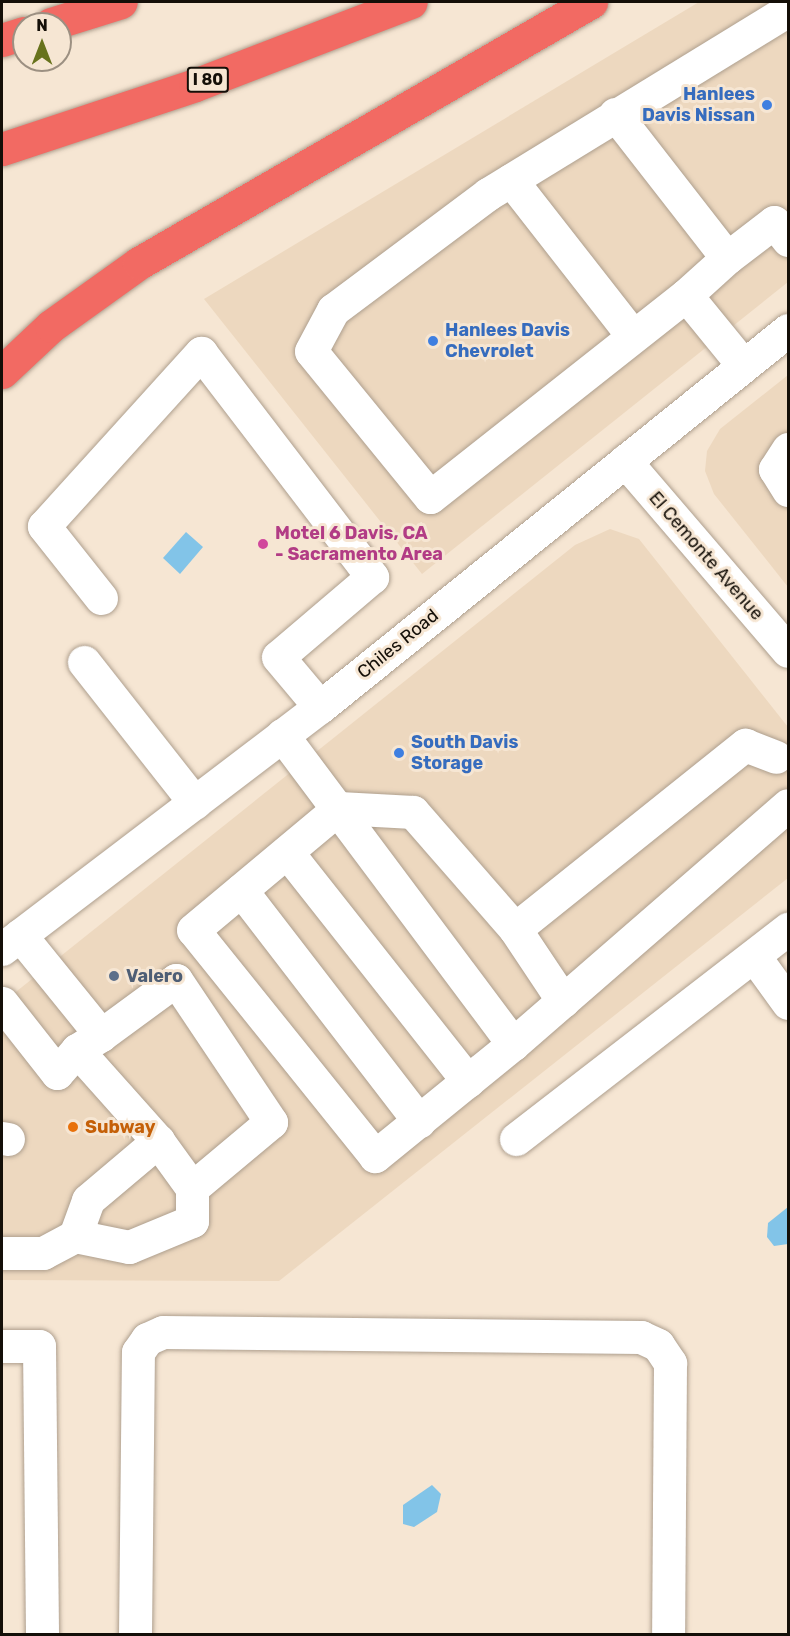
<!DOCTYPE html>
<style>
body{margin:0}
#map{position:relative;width:790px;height:1636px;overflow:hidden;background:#f6e6d3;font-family:Rubik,sans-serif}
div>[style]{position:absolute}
.built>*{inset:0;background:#edd8bf}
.water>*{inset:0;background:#82c4e8}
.roads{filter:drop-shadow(0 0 2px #ae9f8e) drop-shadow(0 0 2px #ae9f8e)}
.minor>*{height:33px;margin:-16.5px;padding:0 16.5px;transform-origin:16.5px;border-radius:16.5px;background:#fff}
.highway>*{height:33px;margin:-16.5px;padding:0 16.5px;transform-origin:16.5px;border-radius:16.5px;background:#f26a63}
.dots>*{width:16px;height:16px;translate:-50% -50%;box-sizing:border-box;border:3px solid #f6e6d3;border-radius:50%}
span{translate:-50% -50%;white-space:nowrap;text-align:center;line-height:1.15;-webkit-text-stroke:6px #f6e6d3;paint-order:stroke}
.shield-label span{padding:2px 4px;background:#f6e6d3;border:2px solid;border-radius:4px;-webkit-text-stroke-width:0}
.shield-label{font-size:16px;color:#140f08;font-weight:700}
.shop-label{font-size:18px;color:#366cbe;font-weight:700}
.right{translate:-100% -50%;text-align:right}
.left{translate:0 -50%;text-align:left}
.hotel-label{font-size:18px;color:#b23c85;font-weight:700}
.street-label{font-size:18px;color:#140f08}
.service-label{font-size:18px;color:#4e5e75;font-weight:700}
.food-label{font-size:18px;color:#c56008;font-weight:700}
.frame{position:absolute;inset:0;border:3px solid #140f08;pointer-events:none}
.north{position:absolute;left:12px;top:12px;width:60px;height:60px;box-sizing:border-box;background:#f6e6d3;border:2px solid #9c9082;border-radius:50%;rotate:0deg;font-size:16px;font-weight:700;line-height:24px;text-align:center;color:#140f08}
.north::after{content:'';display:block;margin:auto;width:21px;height:27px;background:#67721c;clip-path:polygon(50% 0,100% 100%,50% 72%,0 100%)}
</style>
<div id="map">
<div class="built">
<div style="clip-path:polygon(699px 2px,788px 2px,788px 282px,422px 574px,204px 299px)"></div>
<div style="clip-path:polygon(788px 375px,788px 587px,714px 494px,705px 471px,707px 451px,720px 429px)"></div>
<div style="clip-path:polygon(610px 529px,639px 539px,788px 727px,788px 878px,279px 1281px,2px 1280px,2px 1003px,575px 545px)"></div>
</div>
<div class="water">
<div style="clip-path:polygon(186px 532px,203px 547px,180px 574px,163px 558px)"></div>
<div style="clip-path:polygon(788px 1207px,788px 1244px,774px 1246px,767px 1237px,768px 1223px)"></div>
<div style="clip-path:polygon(432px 1485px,441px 1494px,437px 1512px,414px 1527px,403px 1524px,403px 1505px)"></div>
</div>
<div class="roads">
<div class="minor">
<div style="left:615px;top:114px;width:182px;rotate:52.1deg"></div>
<div style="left:727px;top:258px;width:59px;rotate:-37.5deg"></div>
<div style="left:774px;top:222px;width:23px;rotate:52deg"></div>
<div style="left:511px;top:180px;width:198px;rotate:52deg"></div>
<div style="left:686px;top:295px;width:55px;rotate:-42.1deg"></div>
<div style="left:743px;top:365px;width:90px;rotate:-129.2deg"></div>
<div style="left:686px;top:295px;width:326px;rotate:141.7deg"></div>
<div style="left:430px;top:497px;width:188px;rotate:-129.2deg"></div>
<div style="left:311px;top:351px;width:47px;rotate:-61.8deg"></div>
<div style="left:333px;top:310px;width:194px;rotate:-36.8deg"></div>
<div style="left:488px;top:194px;width:352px;rotate:-31.5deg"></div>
<div style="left:788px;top:449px;width:24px;rotate:123deg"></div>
<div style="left:775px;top:469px;width:25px;rotate:58deg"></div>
<div style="left:625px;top:461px;width:250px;rotate:49.4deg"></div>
<div style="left:101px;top:598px;width:92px;rotate:-128.4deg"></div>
<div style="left:44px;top:526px;width:234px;rotate:-47.8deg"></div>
<div style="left:201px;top:353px;width:282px;rotate:52.6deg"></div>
<div style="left:372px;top:577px;width:123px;rotate:139.6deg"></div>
<div style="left:278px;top:657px;width:65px;rotate:50deg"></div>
<div style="left:84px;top:662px;width:179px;rotate:51.8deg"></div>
<div style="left:282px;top:735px;width:386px;rotate:53.2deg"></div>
<div style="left:513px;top:1044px;width:364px;rotate:-41deg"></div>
<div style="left:287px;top:852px;width:292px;rotate:51.7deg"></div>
<div style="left:241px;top:890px;width:292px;rotate:52.4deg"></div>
<div style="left:20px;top:935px;width:129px;rotate:51deg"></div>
<div style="left:101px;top:1035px;width:93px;rotate:-36.3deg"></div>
<div style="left:176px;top:980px;width:171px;rotate:56.2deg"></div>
<div style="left:271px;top:1122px;width:103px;rotate:140.1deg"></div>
<div style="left:192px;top:1188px;width:33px;rotate:90deg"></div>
<div style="left:192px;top:1221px;width:68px;rotate:157.6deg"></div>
<div style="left:129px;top:1247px;width:55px;rotate:-168.5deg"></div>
<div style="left:2px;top:949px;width:400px;rotate:-37.3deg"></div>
<div style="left:320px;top:707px;width:601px;rotate:-38.85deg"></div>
<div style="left:754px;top:956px;width:58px;rotate:54.1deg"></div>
<div style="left:563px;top:1001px;width:87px;rotate:-123.7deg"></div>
<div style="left:515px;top:929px;width:295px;rotate:-38.7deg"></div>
<div style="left:745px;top:745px;width:33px;rotate:21deg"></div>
<div style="left:2px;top:1003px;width:89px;rotate:51.8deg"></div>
<div style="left:57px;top:1073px;width:30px;rotate:-49deg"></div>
<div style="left:513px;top:1044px;width:178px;rotate:140.9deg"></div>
<div style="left:375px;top:1156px;width:290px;rotate:-128.8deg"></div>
<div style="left:193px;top:930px;width:190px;rotate:-39.9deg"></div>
<div style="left:339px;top:808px;width:74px;rotate:3.1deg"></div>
<div style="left:413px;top:812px;width:155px;rotate:48.9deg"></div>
<div style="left:2px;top:1138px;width:6px;rotate:9deg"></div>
<div style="left:516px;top:1139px;width:344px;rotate:-37.7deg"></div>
<div style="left:158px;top:1141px;width:58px;rotate:54.1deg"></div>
<div style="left:2px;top:1253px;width:41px"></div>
<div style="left:43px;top:1253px;width:36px;rotate:-28deg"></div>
<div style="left:75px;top:1236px;width:38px;rotate:-70deg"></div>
<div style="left:88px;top:1200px;width:92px;rotate:-40.1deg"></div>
<div style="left:158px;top:1141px;width:122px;rotate:-131.7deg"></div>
<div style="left:77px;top:1050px;width:28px;rotate:-32deg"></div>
<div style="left:2px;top:1346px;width:37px"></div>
<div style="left:39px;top:1346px;width:288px;rotate:89.4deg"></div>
<div style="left:135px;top:1634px;width:282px;rotate:-89.4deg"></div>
<div style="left:138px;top:1352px;width:16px;rotate:-55deg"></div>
<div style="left:147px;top:1339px;width:17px;rotate:-24deg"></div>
<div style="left:163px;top:1332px;width:478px;rotate:0.6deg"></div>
<div style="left:641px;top:1337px;width:19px;rotate:25deg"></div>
<div style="left:658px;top:1345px;width:22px;rotate:56deg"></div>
<div style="left:670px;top:1363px;width:271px;rotate:90.4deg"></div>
</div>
<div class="highway">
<div style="left:51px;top:24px;width:73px;rotate:-17.4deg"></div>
<div style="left:2px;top:40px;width:23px;rotate:-18deg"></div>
<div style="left:2px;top:149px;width:203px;rotate:-18.3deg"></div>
<div style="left:195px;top:85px;width:231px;rotate:-21deg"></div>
<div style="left:2px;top:372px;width:67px;rotate:-43.2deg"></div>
<div style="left:51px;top:326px;width:108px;rotate:-35.6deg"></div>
<div style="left:139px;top:263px;width:522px;rotate:-30deg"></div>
</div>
</div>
<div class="dots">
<div style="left:767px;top:105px;background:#3f7fe0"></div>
<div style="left:433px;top:341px;background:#3f7fe0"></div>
<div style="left:263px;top:544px;background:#d1479c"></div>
<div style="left:399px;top:753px;background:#3f7fe0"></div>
<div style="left:114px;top:976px;background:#5c6f8a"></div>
<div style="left:73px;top:1127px;background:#e8710a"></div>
</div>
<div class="shield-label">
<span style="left:208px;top:80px">I 80</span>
</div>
<div class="shop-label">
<span class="right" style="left:755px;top:105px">Hanlees<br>Davis Nissan</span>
<span class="left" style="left:445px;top:341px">Hanlees Davis<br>Chevrolet</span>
<span class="left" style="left:411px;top:753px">South Davis<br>Storage</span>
</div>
<div class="hotel-label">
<span class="left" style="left:275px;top:544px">Motel 6 Davis, CA<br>- Sacramento Area</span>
</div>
<div class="street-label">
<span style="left:706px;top:556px;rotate:49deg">El Cemonte Avenue</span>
<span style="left:398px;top:644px;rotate:-39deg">Chiles Road</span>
</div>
<div class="service-label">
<span class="left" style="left:126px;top:976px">Valero</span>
</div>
<div class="food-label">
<span class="left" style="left:85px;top:1127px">Subway</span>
</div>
<div class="frame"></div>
<div class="north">N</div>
</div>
